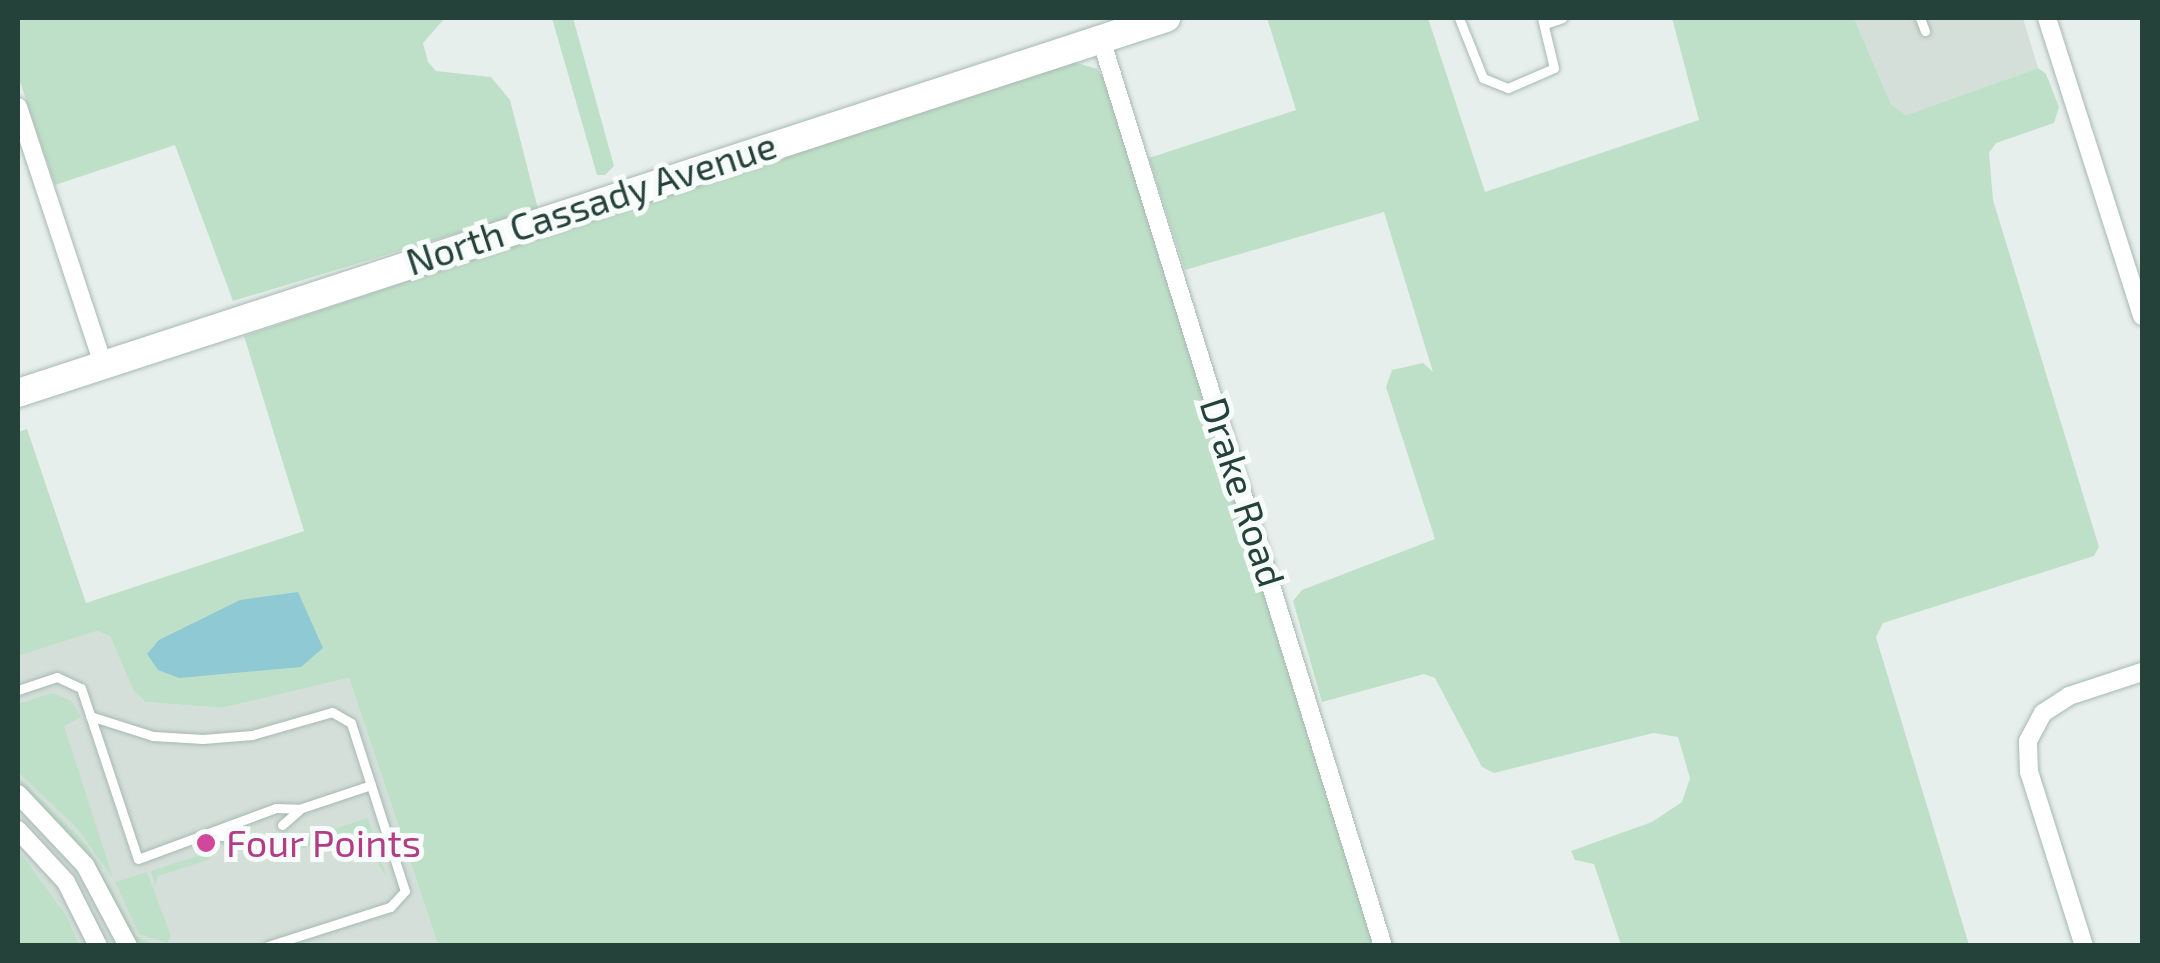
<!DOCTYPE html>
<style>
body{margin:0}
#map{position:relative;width:2160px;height:963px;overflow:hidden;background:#e6efeb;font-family:"Exo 2",sans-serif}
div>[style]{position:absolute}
.built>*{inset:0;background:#d4dfda}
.green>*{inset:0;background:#bfe0c8}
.water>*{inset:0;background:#8ec9d4}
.roads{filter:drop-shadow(0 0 2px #a8b8b2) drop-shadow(0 0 2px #a8b8b2)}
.lane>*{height:9px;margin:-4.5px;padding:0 4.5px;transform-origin:4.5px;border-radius:4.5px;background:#fff}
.street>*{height:18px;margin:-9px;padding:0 9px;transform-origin:9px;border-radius:9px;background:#fff}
.secondary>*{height:28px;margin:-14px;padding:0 14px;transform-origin:14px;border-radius:14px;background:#fff}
.dots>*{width:28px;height:28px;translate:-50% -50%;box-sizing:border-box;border:5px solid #f7fbf9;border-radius:50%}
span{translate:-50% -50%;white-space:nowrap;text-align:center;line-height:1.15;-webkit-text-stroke:10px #f7fbf9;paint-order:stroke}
.street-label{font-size:38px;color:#24423a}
.hotel-label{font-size:38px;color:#b23c85}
.left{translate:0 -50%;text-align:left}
.frame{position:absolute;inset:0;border:20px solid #24423a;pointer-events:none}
</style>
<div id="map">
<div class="built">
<div style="clip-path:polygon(1854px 18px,2023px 18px,2038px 68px,1906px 115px,1891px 104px)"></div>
<div style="clip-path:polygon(97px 631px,110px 636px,133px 690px,145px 702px,222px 708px,349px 678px,438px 945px,79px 945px,67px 916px,18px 849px,18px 656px)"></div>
</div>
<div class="green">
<div style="clip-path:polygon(18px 18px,445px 18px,423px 43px,428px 62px,436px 71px,491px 77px,510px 100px,538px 209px,233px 301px,175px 145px,55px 185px,18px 76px)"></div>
<div style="clip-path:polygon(552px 18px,573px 18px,614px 166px,605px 175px,597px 175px)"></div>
<div style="clip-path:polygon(1267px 18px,1428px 18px,1485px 192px,1699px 120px,1672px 18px,1854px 18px,1891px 104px,1906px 115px,2038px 68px,2046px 74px,2059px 107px,2054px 123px,1996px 143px,1989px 153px,1993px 200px,2099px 547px,2094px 556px,1883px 623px,1876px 637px,1969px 945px,1621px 945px,1594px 864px,1575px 860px,1571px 851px,1652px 822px,1682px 802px,1690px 778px,1678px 737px,1653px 733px,1494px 773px,1482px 767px,1435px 678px,1424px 674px,1322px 702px,1293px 601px,1302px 590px,1435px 539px,1386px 387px,1392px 370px,1423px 363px,1433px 372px,1384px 212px,1185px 270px,1149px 158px,1296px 110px)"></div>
<div style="clip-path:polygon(1067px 60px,1097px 69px,1106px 83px,1378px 945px,438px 945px,349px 678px,222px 708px,145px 702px,133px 690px,110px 636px,97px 631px,18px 656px,18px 432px,27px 429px,86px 603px,304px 531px,244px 336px)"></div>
<div style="clip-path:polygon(52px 693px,72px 701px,81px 717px,64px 726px,113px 878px,76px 827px,18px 772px,18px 704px)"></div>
<div style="clip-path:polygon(18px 777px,86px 844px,137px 937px,156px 945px,134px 944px,83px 852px,18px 786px)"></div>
<div style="clip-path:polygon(368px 818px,387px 878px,358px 831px,291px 852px,288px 843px)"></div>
<div style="clip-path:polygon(18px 849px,67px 916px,79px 945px,18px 945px)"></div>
<div style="clip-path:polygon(213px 851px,208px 860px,158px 876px,155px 886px,151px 871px)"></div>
<div style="clip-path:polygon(147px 872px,171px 936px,168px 942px,173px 945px,139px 934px,115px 882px)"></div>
</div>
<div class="water">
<div style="clip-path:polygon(298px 592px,323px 648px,301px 667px,179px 678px,158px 670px,147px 654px,159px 640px,240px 600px)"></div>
</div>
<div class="roads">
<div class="lane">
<div style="left:1459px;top:18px;width:65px;rotate:68.2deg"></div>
<div style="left:1483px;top:78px;width:27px;rotate:22deg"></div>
<div style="left:1508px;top:88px;width:50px;rotate:-23.5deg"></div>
<div style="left:1554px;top:68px;width:51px;rotate:-103.5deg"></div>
<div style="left:1920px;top:18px;width:14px;rotate:69deg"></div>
<div style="left:1545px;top:24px;width:18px;rotate:-19deg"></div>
<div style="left:18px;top:690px;width:41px;rotate:-18.4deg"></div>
<div style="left:57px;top:677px;width:26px;rotate:25deg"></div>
<div style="left:81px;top:688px;width:180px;rotate:71.6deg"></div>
<div style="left:138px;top:859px;width:147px;rotate:-20.3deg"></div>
<div style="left:276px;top:808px;width:23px;rotate:2deg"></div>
<div style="left:299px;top:809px;width:76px;rotate:-18.4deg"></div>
<div style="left:90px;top:716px;width:66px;rotate:17.6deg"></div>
<div style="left:153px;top:736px;width:50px;rotate:3.4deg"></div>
<div style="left:203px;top:739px;width:49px;rotate:-4.7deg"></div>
<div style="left:252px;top:735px;width:83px;rotate:-16deg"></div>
<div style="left:332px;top:712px;width:22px;rotate:30deg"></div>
<div style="left:351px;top:723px;width:176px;rotate:72.2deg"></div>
<div style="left:405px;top:891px;width:22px;rotate:133deg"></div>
<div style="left:390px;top:907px;width:128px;rotate:162.3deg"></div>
<div style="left:282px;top:825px;width:23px;rotate:-41deg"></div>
<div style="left:213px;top:835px;width:29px;rotate:6deg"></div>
</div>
<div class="street">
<div style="left:2047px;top:18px;width:313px;rotate:72.3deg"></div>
<div style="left:1101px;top:39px;width:950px;rotate:72.73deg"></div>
<div style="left:18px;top:107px;width:271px;rotate:71.7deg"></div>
<div style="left:18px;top:794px;width:98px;rotate:46.7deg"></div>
<div style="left:85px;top:865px;width:92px;rotate:62deg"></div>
<div style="left:18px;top:830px;width:71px;rotate:47.3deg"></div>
<div style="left:66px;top:882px;width:72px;rotate:63.4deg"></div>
<div style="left:2084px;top:946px;width:182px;rotate:-107.5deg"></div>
<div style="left:2029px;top:772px;width:31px;rotate:-92deg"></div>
<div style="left:2028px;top:741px;width:32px;rotate:-62deg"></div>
<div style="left:2043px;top:713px;width:31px;rotate:-33deg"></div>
<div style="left:2069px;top:696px;width:77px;rotate:-18.2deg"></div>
</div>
<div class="secondary">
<div style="left:18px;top:393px;width:1208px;rotate:-18.09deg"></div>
</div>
</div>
<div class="dots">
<div style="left:206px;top:843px;background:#d1479c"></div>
</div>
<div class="street-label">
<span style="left:591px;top:203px;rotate:-18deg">North Cassady Avenue</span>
<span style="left:1243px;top:492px;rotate:72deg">Drake Road</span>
</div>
<div class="hotel-label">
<span class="left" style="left:226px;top:843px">Four Points</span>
</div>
<div class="frame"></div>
</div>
